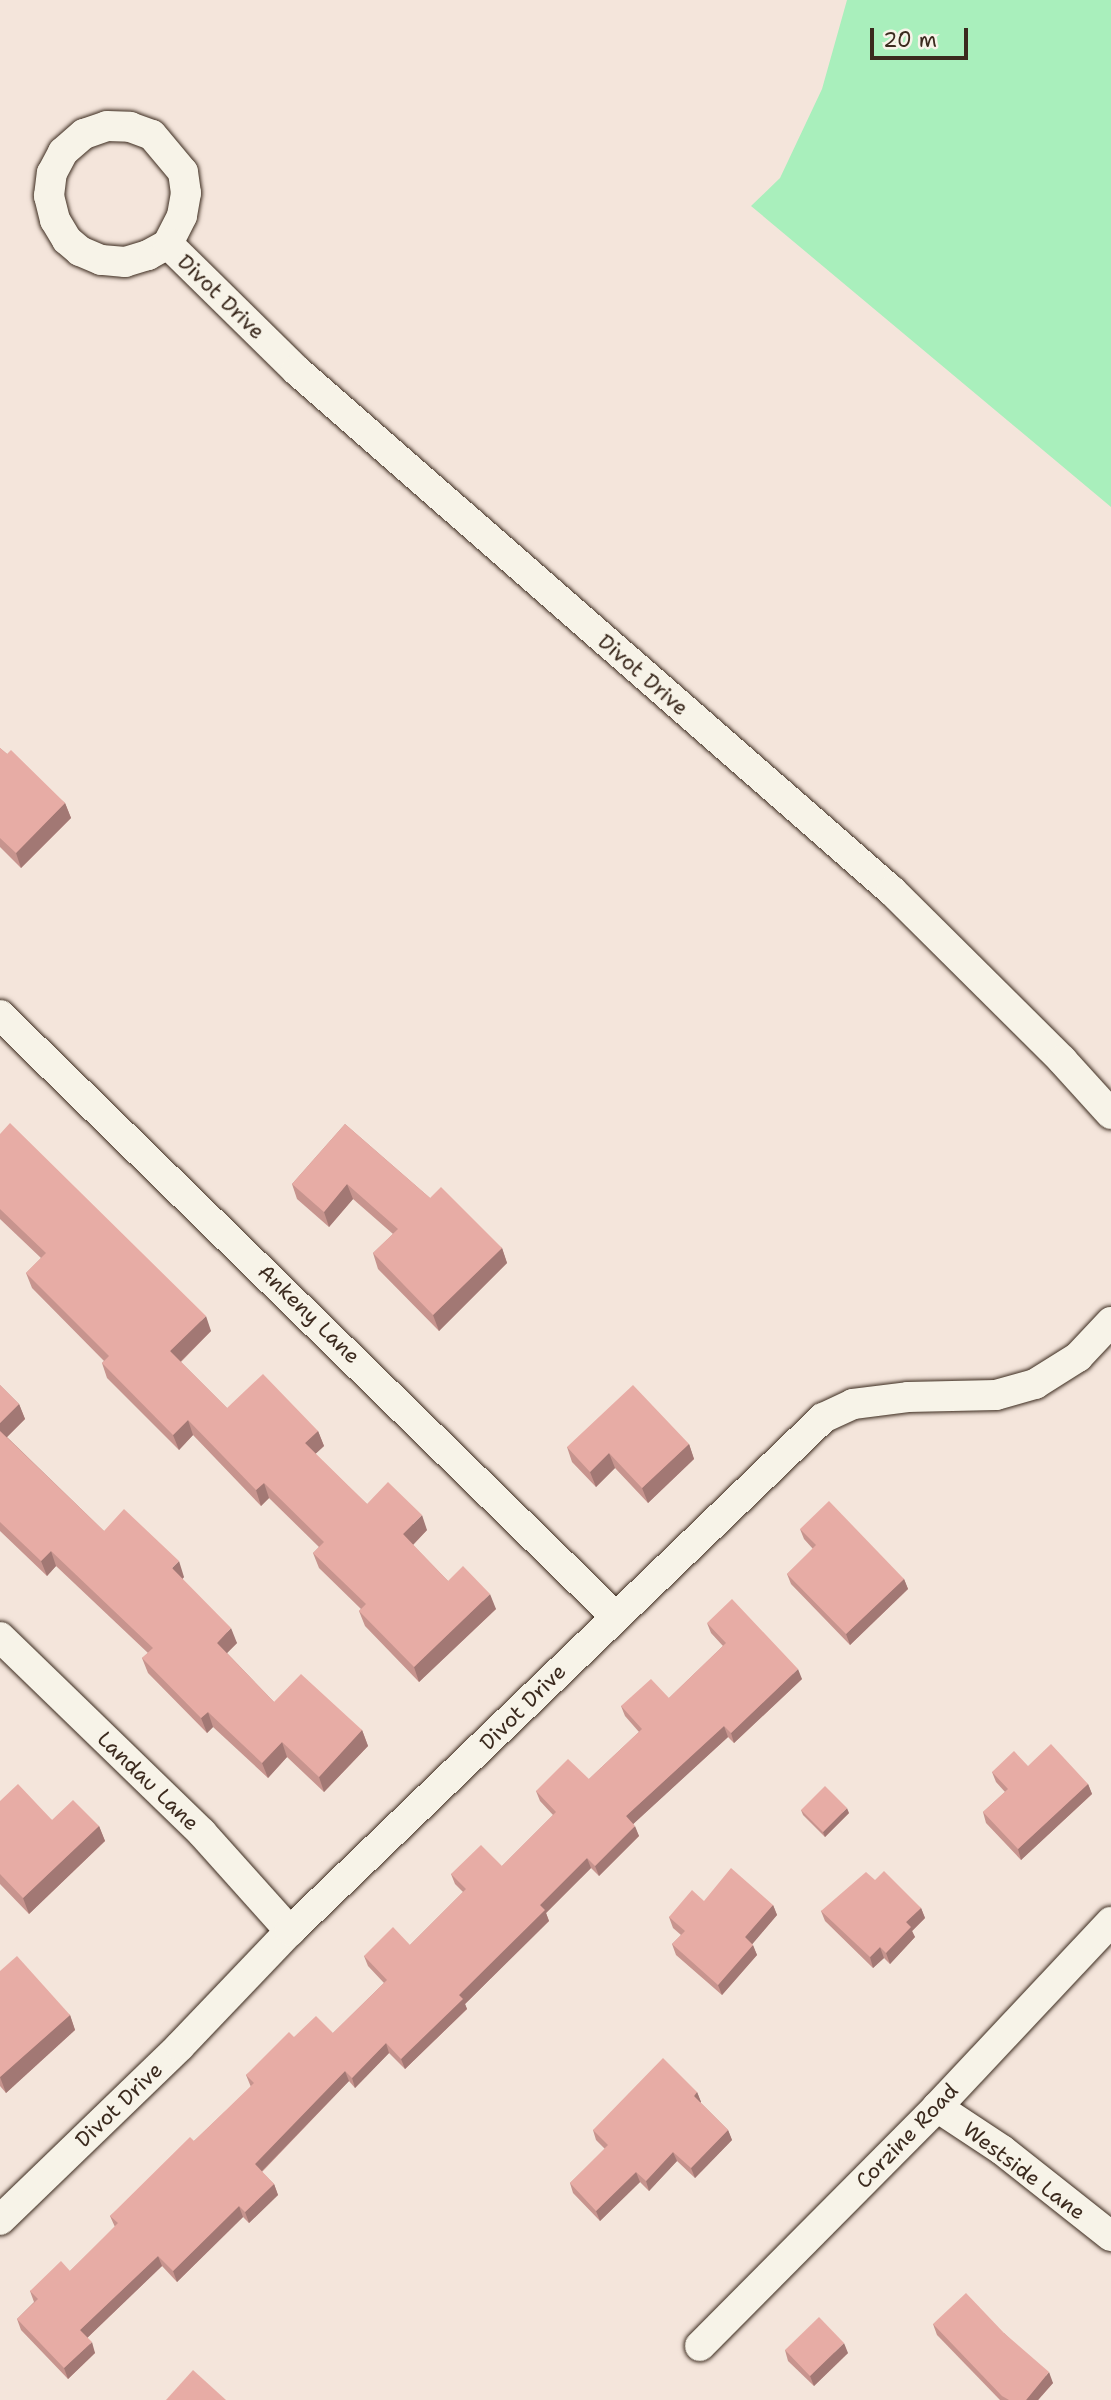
<!DOCTYPE html>
<style>
body{margin:0}
#map{position:relative;width:1111px;height:2400px;overflow:hidden;background:#f4e5db;font-family:"Shantell Sans",sans-serif}
div>[style]{position:absolute}
.green>*{inset:0;background:#a9efbc}
.roads{filter:drop-shadow(0 0 2px #3b2a1e) drop-shadow(0 0 2px #3b2a1e)}
.street>*{height:30px;margin:-15px;padding:0 15px;transform-origin:15px;border-radius:15px;background:#f7f3e8}
.wall>*{inset:0;background:#c7948e}
.shaded-wall>*{inset:0;background:#a27874}
.building>*{inset:0;background:#e7aca5}
span{translate:-50% -50%;white-space:nowrap;text-align:center;line-height:1.15;-webkit-text-stroke:7px #f7f3e8;paint-order:stroke}
.street-label{font-size:21px;color:#3b2a1e}
.scale{position:absolute;left:870px;top:28px;width:98px;height:32px;box-sizing:border-box;border:4px solid #3b2a1e;border-top:0;padding-left:9px;font-size:21px;line-height:24px;white-space:nowrap;color:#3b2a1e;-webkit-text-stroke:5px #f7f3e8;paint-order:stroke}
</style>
<div id="map">
<div class="green">
<div style="clip-path:polygon(847px 0,1111px 0,1111px 507px,751px 206px,780px 178px,822px 89px)"></div>
</div>
<div class="roads">
<div class="street">
<div style="left:107px;top:126px;width:23px;rotate:2deg"></div>
<div style="left:130px;top:127px;width:23px;rotate:20deg"></div>
<div style="left:152px;top:135px;width:48px;rotate:50deg"></div>
<div style="left:183px;top:172px;width:21px;rotate:82deg"></div>
<div style="left:186px;top:193px;width:23px;rotate:100deg"></div>
<div style="left:182px;top:216px;width:31px;rotate:117deg"></div>
<div style="left:168px;top:244px;width:23px;rotate:151deg"></div>
<div style="left:148px;top:255px;width:24px;rotate:163deg"></div>
<div style="left:125px;top:262px;width:24px;rotate:-175deg"></div>
<div style="left:101px;top:260px;width:23px;rotate:-157deg"></div>
<div style="left:80px;top:251px;width:17px;rotate:-140deg"></div>
<div style="left:67px;top:240px;width:23px;rotate:-121deg"></div>
<div style="left:55px;top:220px;width:25px;rotate:-104deg"></div>
<div style="left:49px;top:196px;width:23px;rotate:-83deg"></div>
<div style="left:52px;top:173px;width:24px;rotate:-62deg"></div>
<div style="left:63px;top:152px;width:28px;rotate:-41deg"></div>
<div style="left:84px;top:134px;width:24px;rotate:-19deg"></div>
<div style="left:168px;top:244px;width:180px;rotate:44.5deg"></div>
<div style="left:296px;top:370px;width:792px;rotate:41.16deg"></div>
<div style="left:892px;top:891px;width:240px;rotate:44.8deg"></div>
<div style="left:1062px;top:1060px;width:73px;rotate:47.8deg"></div>
<div style="left:0;top:1015px;width:860px;rotate:44.34deg"></div>
<div style="left:0;top:1637px;width:281px;rotate:44.1deg"></div>
<div style="left:202px;top:1833px;width:132px;rotate:48.1deg"></div>
<div style="left:937px;top:2107px;width:78px;rotate:33.5deg"></div>
<div style="left:1002px;top:2150px;width:139px;rotate:38.3deg"></div>
<div style="left:0;top:2220px;width:250px;rotate:-44deg"></div>
<div style="left:180px;top:2046px;width:159px;rotate:-46.3deg"></div>
<div style="left:290px;top:1931px;width:740px;rotate:-43.9deg"></div>
<div style="left:823px;top:1418px;width:33px;rotate:-25deg"></div>
<div style="left:853px;top:1404px;width:55px;rotate:-7.3deg"></div>
<div style="left:908px;top:1397px;width:88px;rotate:-1.3deg"></div>
<div style="left:996px;top:1395px;width:41px;rotate:-15.8deg"></div>
<div style="left:1035px;top:1384px;width:51px;rotate:-32.1deg"></div>
<div style="left:1078px;top:1357px;width:48px;rotate:-46.7deg"></div>
<div style="left:700px;top:2346px;width:337px;rotate:-45.2deg"></div>
<div style="left:937px;top:2107px;width:254px;rotate:-46.8deg"></div>
</div>
</div>
<div class="wall">
<div style="clip-path:polygon(0 748px,65px 803px,71px 818px,21px 868px,0 847px)"></div>
<div style="clip-path:polygon(345px 1124px,430px 1198px,502px 1248px,507px 1263px,439px 1331px,378px 1269px,373px 1253px,393px 1234px,353px 1199px,329px 1227px,297px 1199px,292px 1184px)"></div>
<div style="clip-path:polygon(0 1134px,211px 1331px,181px 1362px,227px 1408px,318px 1431px,324px 1446px,315px 1454px,367px 1504px,427px 1530px,413px 1545px,448px 1581px,496px 1609px,419px 1682px,365px 1626px,359px 1611px,361px 1609px,319px 1568px,313px 1553px,319px 1547px,269px 1498px,261px 1506px,193px 1435px,179px 1450px,107px 1378px,102px 1363px,104px 1361px,32px 1288px,26px 1273px,41px 1258px,0 1219px)"></div>
<div style="clip-path:polygon(0 1385px,19px 1404px,25px 1419px,7px 1437px,104px 1531px,184px 1577px,182px 1579px,237px 1643px,227px 1653px,274px 1702px,362px 1730px,368px 1746px,324px 1792px,287px 1757px,268px 1778px,213px 1727px,207px 1733px,148px 1673px,142px 1658px,148px 1653px,56px 1566px,47px 1576px,0 1531px)"></div>
<div style="clip-path:polygon(689px 1444px,694px 1459px,648px 1503px,615px 1468px,596px 1487px,572px 1462px,567px 1447px)"></div>
<div style="clip-path:polygon(800px 1529px,904px 1579px,908px 1589px,850px 1645px,791px 1584px,787px 1574px,813px 1549px,804px 1539px)"></div>
<div style="clip-path:polygon(707px 1623px,802px 1679px,734px 1743px,728px 1737px,633px 1824px,639px 1836px,599px 1876px,591px 1868px,546px 1913px,549px 1921px,465px 2004px,467px 2009px,405px 2069px,389px 2053px,355px 2088px,349px 2081px,262px 2172px,274px 2184px,278px 2195px,249px 2223px,243px 2217px,177px 2282px,162px 2266px,87px 2338px,95px 2353px,68px 2379px,21px 2330px,17px 2319px,34px 2302px,30px 2291px,70px 2271px,115px 2227px,110px 2216px,194px 2141px,251px 2087px,246px 2075px,294px 2037px,333px 2033px,384px 1983px,368px 1966px,364px 1956px,410px 1945px,463px 1892px,455px 1884px,451px 1874px,502px 1866px,553px 1815px,540px 1801px,536px 1791px,589px 1779px,639px 1732px,625px 1716px,621px 1706px,669px 1698px,723px 1646px,711px 1633px)"></div>
<div style="clip-path:polygon(1028px 1766px,1088px 1784px,1092px 1794px,1021px 1860px,986px 1823px,983px 1812px,1005px 1792px,996px 1782px,992px 1772px)"></div>
<div style="clip-path:polygon(0 1801px,52px 1820px,99px 1826px,105px 1841px,29px 1914px,0 1884px)"></div>
<div style="clip-path:polygon(801px 1810px,849px 1813px,825px 1837px,803px 1815px)"></div>
<div style="clip-path:polygon(875px 1880px,921px 1908px,925px 1918px,912px 1931px,915px 1937px,890px 1964px,884px 1958px,873px 1968px,825px 1921px,821px 1911px)"></div>
<div style="clip-path:polygon(704px 1901px,773px 1905px,777px 1915px,752px 1944px,757px 1955px,722px 1995px,676px 1955px,672px 1944px,681px 1935px,673px 1928px,669px 1917px)"></div>
<div style="clip-path:polygon(0 1971px,70px 2015px,75px 2030px,6px 2093px,0 2086px)"></div>
<div style="clip-path:polygon(697px 2092px,701px 2102px,700px 2102px,728px 2130px,732px 2140px,695px 2178px,677px 2161px,649px 2191px,640px 2182px,600px 2221px,573px 2193px,570px 2183px,605px 2149px,596px 2140px,593px 2130px)"></div>
<div style="clip-path:polygon(933px 2324px,1004px 2333px,1053px 2383px,1038px 2400px,1000px 2400px,937px 2335px)"></div>
<div style="clip-path:polygon(785px 2350px,848px 2353px,814px 2386px,788px 2361px)"></div>
</div>
<div class="shaded-wall">
<div style="clip-path:polygon(65px 803px,71px 818px,21px 868px,16px 853px)"></div>
<div style="clip-path:polygon(347px 1184px,353px 1199px,329px 1227px,324px 1212px)"></div>
<div style="clip-path:polygon(502px 1248px,507px 1263px,439px 1331px,433px 1315px)"></div>
<div style="clip-path:polygon(206px 1316px,211px 1331px,176px 1366px,170px 1351px)"></div>
<div style="clip-path:polygon(19px 1404px,25px 1419px,2px 1442px,0 1438px,0 1423px)"></div>
<div style="clip-path:polygon(188px 1420px,193px 1435px,179px 1450px,173px 1435px)"></div>
<div style="clip-path:polygon(318px 1431px,324px 1446px,310px 1459px,305px 1443px)"></div>
<div style="clip-path:polygon(689px 1444px,694px 1459px,648px 1503px,642px 1488px)"></div>
<div style="clip-path:polygon(609px 1453px,615px 1468px,596px 1487px,590px 1472px)"></div>
<div style="clip-path:polygon(264px 1483px,269px 1498px,261px 1506px,256px 1490px)"></div>
<div style="clip-path:polygon(422px 1515px,427px 1530px,409px 1549px,403px 1534px)"></div>
<div style="clip-path:polygon(51px 1551px,56px 1566px,47px 1576px,41px 1561px)"></div>
<div style="clip-path:polygon(179px 1561px,184px 1577px,178px 1584px,172px 1568px)"></div>
<div style="clip-path:polygon(904px 1579px,908px 1589px,850px 1645px,846px 1634px)"></div>
<div style="clip-path:polygon(490px 1594px,496px 1609px,419px 1682px,414px 1667px)"></div>
<div style="clip-path:polygon(231px 1628px,237px 1643px,222px 1658px,217px 1643px)"></div>
<div style="clip-path:polygon(798px 1669px,802px 1679px,734px 1743px,731px 1733px)"></div>
<div style="clip-path:polygon(208px 1712px,213px 1727px,207px 1733px,201px 1718px)"></div>
<div style="clip-path:polygon(724px 1726px,728px 1737px,630px 1827px,626px 1816px)"></div>
<div style="clip-path:polygon(362px 1730px,368px 1746px,324px 1792px,319px 1777px)"></div>
<div style="clip-path:polygon(282px 1742px,287px 1757px,268px 1778px,262px 1763px)"></div>
<div style="clip-path:polygon(1088px 1784px,1092px 1794px,1021px 1860px,1018px 1849px)"></div>
<div style="clip-path:polygon(847px 1808px,849px 1813px,825px 1837px,823px 1832px)"></div>
<div style="clip-path:polygon(99px 1826px,105px 1841px,29px 1914px,23px 1898px)"></div>
<div style="clip-path:polygon(635px 1826px,639px 1836px,599px 1876px,595px 1866px)"></div>
<div style="clip-path:polygon(587px 1858px,591px 1868px,546px 1913px,549px 1921px,465px 2004px,467px 2009px,405px 2069px,401px 2059px,540px 1905px)"></div>
<div style="clip-path:polygon(773px 1905px,777px 1915px,749px 1948px,745px 1937px)"></div>
<div style="clip-path:polygon(921px 1908px,925px 1918px,912px 1931px,915px 1937px,890px 1964px,886px 1953px,906px 1922px)"></div>
<div style="clip-path:polygon(753px 1945px,757px 1955px,722px 1995px,718px 1985px)"></div>
<div style="clip-path:polygon(880px 1947px,884px 1958px,873px 1968px,870px 1957px)"></div>
<div style="clip-path:polygon(70px 2015px,75px 2030px,6px 2093px,0 2077px)"></div>
<div style="clip-path:polygon(386px 2043px,389px 2053px,355px 2088px,352px 2078px)"></div>
<div style="clip-path:polygon(345px 2071px,349px 2081px,258px 2175px,255px 2164px)"></div>
<div style="clip-path:polygon(697px 2092px,701px 2102px,697px 2106px,694px 2096px)"></div>
<div style="clip-path:polygon(728px 2130px,732px 2140px,695px 2178px,691px 2168px)"></div>
<div style="clip-path:polygon(673px 2152px,677px 2161px,649px 2191px,646px 2181px)"></div>
<div style="clip-path:polygon(636px 2172px,640px 2182px,600px 2221px,596px 2211px)"></div>
<div style="clip-path:polygon(274px 2184px,278px 2195px,249px 2223px,245px 2212px)"></div>
<div style="clip-path:polygon(239px 2206px,243px 2217px,177px 2282px,173px 2271px)"></div>
<div style="clip-path:polygon(158px 2256px,162px 2266px,84px 2341px,80px 2330px)"></div>
<div style="clip-path:polygon(92px 2342px,95px 2353px,68px 2379px,64px 2368px)"></div>
<div style="clip-path:polygon(844px 2343px,848px 2353px,814px 2386px,810px 2376px)"></div>
<div style="clip-path:polygon(1049px 2372px,1053px 2383px,1038px 2400px,1026px 2400px)"></div>
</div>
<div class="building">
<div style="clip-path:polygon(0 748px,7px 754px,11px 750px,65px 803px,16px 853px,0 838px)"></div>
<div style="clip-path:polygon(10px 1123px,206px 1316px,170px 1351px,227px 1408px,263px 1374px,318px 1431px,305px 1443px,367px 1504px,388px 1482px,422px 1515px,403px 1534px,448px 1581px,463px 1566px,490px 1594px,414px 1667px,359px 1611px,366px 1604px,313px 1553px,324px 1542px,264px 1483px,256px 1490px,188px 1420px,173px 1435px,102px 1363px,109px 1356px,26px 1273px,46px 1253px,0 1209px,0 1134px)"></div>
<div style="clip-path:polygon(345px 1124px,430px 1198px,441px 1187px,502px 1248px,433px 1315px,373px 1253px,398px 1229px,347px 1184px,324px 1212px,292px 1184px)"></div>
<div style="clip-path:polygon(0 1385px,19px 1404px,0 1423px)"></div>
<div style="clip-path:polygon(633px 1385px,689px 1444px,642px 1488px,609px 1453px,590px 1472px,567px 1447px)"></div>
<div style="clip-path:polygon(0 1431px,104px 1531px,124px 1509px,179px 1561px,172px 1568px,231px 1628px,217px 1643px,274px 1702px,301px 1674px,362px 1730px,319px 1777px,282px 1742px,262px 1763px,208px 1712px,201px 1718px,142px 1658px,153px 1648px,51px 1551px,41px 1561px,0 1522px)"></div>
<div style="clip-path:polygon(829px 1501px,904px 1579px,846px 1634px,787px 1574px,816px 1545px,800px 1529px)"></div>
<div style="clip-path:polygon(732px 1599px,798px 1669px,731px 1733px,724px 1726px,626px 1816px,635px 1826px,595px 1866px,587px 1858px,540px 1905px,545px 1910px,459px 1995px,463px 1999px,401px 2059px,386px 2043px,352px 2078px,345px 2071px,255px 2164px,274px 2184px,245px 2212px,239px 2206px,173px 2271px,158px 2256px,80px 2330px,92px 2342px,64px 2368px,17px 2319px,38px 2299px,30px 2291px,61px 2261px,70px 2271px,118px 2223px,110px 2216px,190px 2137px,194px 2141px,254px 2083px,246px 2075px,289px 2032px,294px 2037px,316px 2016px,333px 2033px,387px 1980px,364px 1956px,393px 1927px,410px 1945px,466px 1889px,451px 1874px,481px 1845px,502px 1866px,556px 1812px,536px 1791px,568px 1759px,589px 1779px,642px 1729px,621px 1706px,651px 1679px,669px 1698px,726px 1643px,707px 1623px)"></div>
<div style="clip-path:polygon(1051px 1744px,1088px 1784px,1018px 1849px,983px 1812px,1008px 1789px,992px 1772px,1014px 1751px,1028px 1766px)"></div>
<div style="clip-path:polygon(18px 1784px,52px 1820px,73px 1800px,99px 1826px,23px 1898px,0 1874px,0 1801px)"></div>
<div style="clip-path:polygon(825px 1786px,847px 1808px,823px 1832px,801px 1810px)"></div>
<div style="clip-path:polygon(731px 1868px,773px 1905px,745px 1937px,753px 1945px,718px 1985px,672px 1944px,685px 1931px,669px 1917px,692px 1890px,704px 1901px)"></div>
<div style="clip-path:polygon(884px 1871px,921px 1908px,906px 1922px,911px 1927px,886px 1953px,880px 1947px,870px 1957px,821px 1911px,866px 1872px,875px 1880px)"></div>
<div style="clip-path:polygon(17px 1956px,70px 2015px,0 2077px,0 1971px)"></div>
<div style="clip-path:polygon(663px 2058px,697px 2092px,694px 2096px,728px 2130px,691px 2168px,673px 2152px,646px 2181px,636px 2172px,596px 2211px,570px 2183px,608px 2145px,593px 2130px)"></div>
<div style="clip-path:polygon(966px 2293px,1004px 2333px,1049px 2372px,1026px 2400px,1009px 2400px,1002px 2396px,933px 2324px)"></div>
<div style="clip-path:polygon(819px 2317px,844px 2343px,810px 2376px,785px 2350px)"></div>
<div style="clip-path:polygon(193px 2370px,226px 2400px,166px 2400px)"></div>
</div>
<div class="street-label">
<span style="left:221px;top:297px;rotate:44deg">Divot Drive</span>
<span style="left:643px;top:675px;rotate:41deg">Divot Drive</span>
<span style="left:309px;top:1314px;rotate:44deg">Ankeny Lane</span>
<span style="left:523px;top:1707px;rotate:-45deg">Divot Drive</span>
<span style="left:148px;top:1781px;rotate:44deg">Landau Lane</span>
<span style="left:119px;top:2105px;rotate:-44deg">Divot Drive</span>
<span style="left:907px;top:2136px;rotate:-46deg">Corzine Road</span>
<span style="left:1024px;top:2171px;rotate:37deg">Westside Lane</span>
</div>
<div class="scale">20 m</div>
</div>
